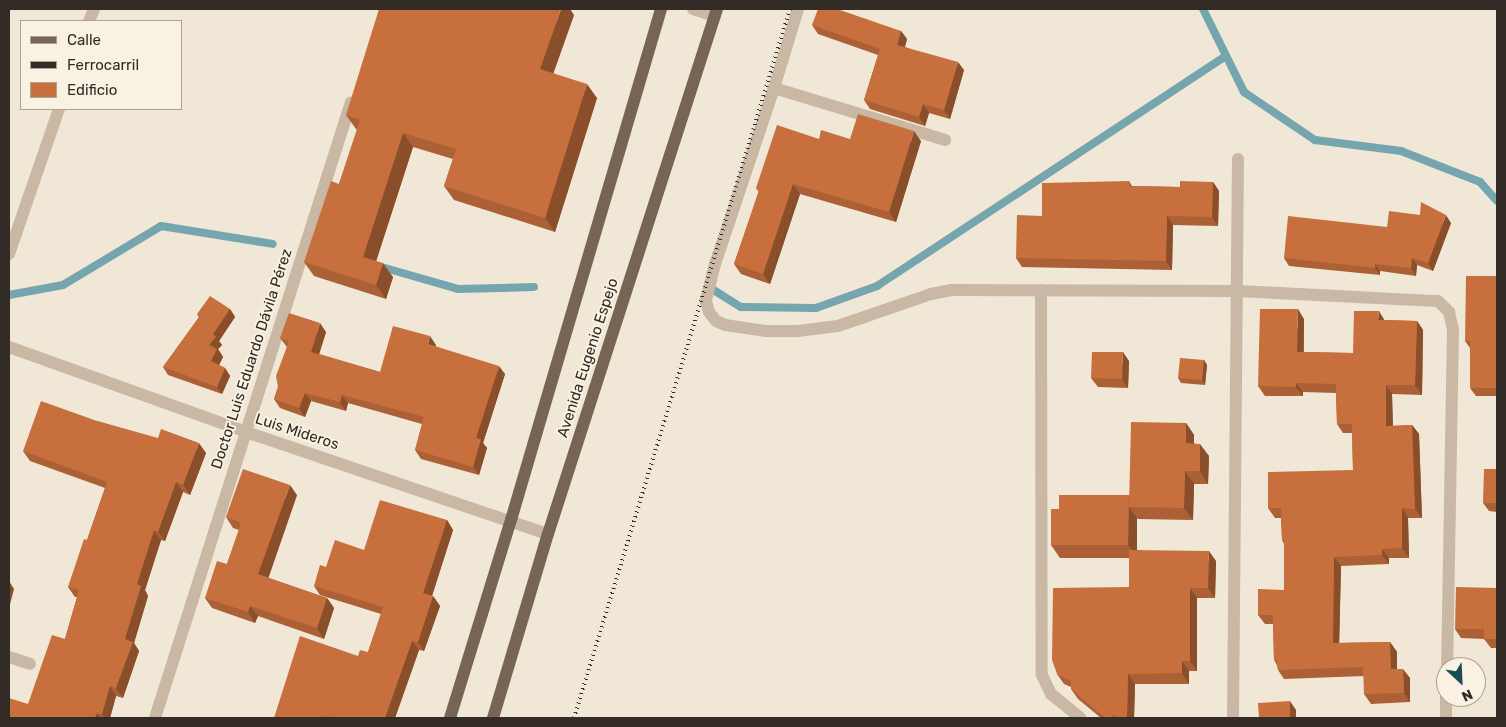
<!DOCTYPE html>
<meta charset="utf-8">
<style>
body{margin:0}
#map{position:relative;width:1506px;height:727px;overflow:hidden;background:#f1e7d6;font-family:Rubik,sans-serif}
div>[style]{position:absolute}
.stream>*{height:8px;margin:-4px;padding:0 4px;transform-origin:4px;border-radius:4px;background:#75a5ae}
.minor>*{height:12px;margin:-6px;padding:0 6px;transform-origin:6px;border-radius:6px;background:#c9b8a3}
.major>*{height:12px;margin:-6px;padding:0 6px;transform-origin:6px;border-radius:6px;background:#766455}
.rail>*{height:4px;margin-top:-2px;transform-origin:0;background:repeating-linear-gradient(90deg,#332b25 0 1px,transparent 0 5px)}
.wall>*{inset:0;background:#ab6035}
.shaded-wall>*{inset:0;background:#8b4e2b}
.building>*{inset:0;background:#c7703e}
span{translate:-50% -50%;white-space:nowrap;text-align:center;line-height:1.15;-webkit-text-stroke:4px #f9f1e2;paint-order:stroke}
.street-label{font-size:15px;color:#332b25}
.frame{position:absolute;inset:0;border:10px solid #332b25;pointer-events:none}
.legend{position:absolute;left:20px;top:20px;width:162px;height:90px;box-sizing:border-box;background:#f9f1e2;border:1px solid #aaa296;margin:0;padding:6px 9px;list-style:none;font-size:15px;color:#332b25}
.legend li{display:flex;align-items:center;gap:10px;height:25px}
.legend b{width:25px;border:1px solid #aaa296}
.north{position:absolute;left:1436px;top:657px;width:50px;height:50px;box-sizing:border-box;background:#f9f1e2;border:1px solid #aaa296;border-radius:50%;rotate:155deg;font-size:14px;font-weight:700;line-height:20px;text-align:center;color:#332b25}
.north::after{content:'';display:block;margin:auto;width:18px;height:22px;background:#1a4a55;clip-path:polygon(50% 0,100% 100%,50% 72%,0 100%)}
</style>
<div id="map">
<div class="stream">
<div style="left:1203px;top:9px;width:93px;rotate:63.7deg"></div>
<div style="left:1244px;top:92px;width:86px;rotate:34.1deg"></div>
<div style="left:1315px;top:140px;width:87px;rotate:7.3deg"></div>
<div style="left:1401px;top:151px;width:85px;rotate:21.4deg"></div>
<div style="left:1480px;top:182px;width:25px;rotate:48deg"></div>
<div style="left:378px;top:266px;width:83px;rotate:16deg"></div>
<div style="left:458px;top:289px;width:76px;rotate:-1.5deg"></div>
<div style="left:712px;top:289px;width:34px;rotate:32deg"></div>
<div style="left:741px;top:307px;width:75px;rotate:0.8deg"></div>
<div style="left:816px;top:308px;width:65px;rotate:-19.8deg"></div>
<div style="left:877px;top:286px;width:418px;rotate:-33.4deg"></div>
<div style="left:9px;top:295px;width:55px;rotate:-10.5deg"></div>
<div style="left:63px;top:285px;width:114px;rotate:-31deg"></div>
<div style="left:161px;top:226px;width:113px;rotate:9.1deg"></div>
</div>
<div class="minor">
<div style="left:693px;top:9px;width:23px;rotate:18deg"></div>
<div style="left:798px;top:9px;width:83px;rotate:106.9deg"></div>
<div style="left:774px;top:88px;width:186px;rotate:108.5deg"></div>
<div style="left:715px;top:264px;width:38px;rotate:104deg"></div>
<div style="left:706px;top:301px;width:11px;rotate:75deg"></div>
<div style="left:709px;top:312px;width:11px;rotate:52deg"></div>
<div style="left:716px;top:321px;width:10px;rotate:24deg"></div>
<div style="left:725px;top:325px;width:41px;rotate:8.3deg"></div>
<div style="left:766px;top:331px;width:32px"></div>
<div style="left:798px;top:331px;width:40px;rotate:-7.1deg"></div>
<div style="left:838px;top:326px;width:98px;rotate:-19deg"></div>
<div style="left:931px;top:294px;width:21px;rotate:-11deg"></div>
<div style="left:952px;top:290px;width:286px;rotate:0.2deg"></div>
<div style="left:1238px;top:291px;width:200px;rotate:2.9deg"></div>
<div style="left:1438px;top:301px;width:16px;rotate:45deg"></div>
<div style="left:1449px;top:312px;width:17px;rotate:77deg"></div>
<div style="left:1453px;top:329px;width:338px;rotate:91deg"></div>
<div style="left:89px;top:21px;width:13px;rotate:-67deg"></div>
<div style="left:774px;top:88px;width:179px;rotate:16.9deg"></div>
<div style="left:9px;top:254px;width:153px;rotate:-71deg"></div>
<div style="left:1041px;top:290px;width:385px;rotate:89.9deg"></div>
<div style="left:1042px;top:675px;width:21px;rotate:65deg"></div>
<div style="left:1051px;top:694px;width:38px;rotate:39deg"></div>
<div style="left:9px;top:347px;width:252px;rotate:19.7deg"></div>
<div style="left:246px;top:432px;width:319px;rotate:18.7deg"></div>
<div style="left:9px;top:657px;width:22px;rotate:18deg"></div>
<div style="left:155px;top:718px;width:646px;rotate:-72.35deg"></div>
<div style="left:1233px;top:718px;width:559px;rotate:-89.49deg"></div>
<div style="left:1446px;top:718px;width:21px;rotate:-90deg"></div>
</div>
<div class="major">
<div style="left:450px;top:718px;width:207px;rotate:-72.9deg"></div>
<div style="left:511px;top:520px;width:533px;rotate:-73.64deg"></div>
<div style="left:493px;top:718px;width:192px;rotate:-73.4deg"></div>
<div style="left:548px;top:534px;width:552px;rotate:-72.16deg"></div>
</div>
<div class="rail">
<div style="left:574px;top:718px;width:741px;rotate:-73.06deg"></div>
</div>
<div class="wall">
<div style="clip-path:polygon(574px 15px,553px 73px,597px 98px,555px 232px,454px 200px,444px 186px,453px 159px,413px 147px,376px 261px,393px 277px,386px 299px,314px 276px,304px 262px,339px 184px,357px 130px,356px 129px,346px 115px)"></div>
<div style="clip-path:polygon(812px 25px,901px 31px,907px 39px,905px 47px,964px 70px,950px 119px,929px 113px,925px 126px,870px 109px,864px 100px,878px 55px,818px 34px)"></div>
<div style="clip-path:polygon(850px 139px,921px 141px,896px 222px,800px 194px,770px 284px,741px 274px,734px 264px,759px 192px,756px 188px)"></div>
<div style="clip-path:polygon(1129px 181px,1132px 186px,1180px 187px,1213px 182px,1219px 191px,1218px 226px,1173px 225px,1172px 270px,1022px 267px,1016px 258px,1042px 216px)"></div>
<div style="clip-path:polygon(1451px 223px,1433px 271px,1417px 265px,1416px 276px,1380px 271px,1380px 275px,1289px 266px,1284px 258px,1387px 227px)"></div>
<div style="clip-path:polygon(1497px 276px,1497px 396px,1476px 396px,1470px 388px,1470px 348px,1465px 341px)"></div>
<div style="clip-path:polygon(230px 309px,235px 317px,219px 341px,222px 345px,218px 349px,223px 357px,219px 365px,225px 368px,230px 376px,222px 394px,168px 375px,163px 367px,199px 317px,197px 314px)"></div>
<div style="clip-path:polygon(1304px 319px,1304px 352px,1353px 353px,1385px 320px,1417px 321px,1423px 330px,1422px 395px,1392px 394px,1393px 426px,1412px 425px,1419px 434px,1422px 518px,1408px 518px,1409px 558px,1389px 558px,1389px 564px,1341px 566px,1339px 643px,1390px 642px,1397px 652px,1397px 669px,1410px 678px,1410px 702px,1371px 704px,1364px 694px,1364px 676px,1284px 679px,1278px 670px,1277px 665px,1274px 660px,1273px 624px,1265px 624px,1258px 615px,1284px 590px,1284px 544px,1282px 540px,1281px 518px,1275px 518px,1268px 508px,1353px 470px,1352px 433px,1343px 433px,1337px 424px,1336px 393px,1303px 392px,1303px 396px,1265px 396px,1258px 386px)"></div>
<div style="clip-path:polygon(326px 332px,319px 354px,380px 372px,436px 345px,435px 346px,505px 374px,483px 443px,487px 448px,479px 475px,421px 459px,415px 450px,422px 424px,348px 403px,346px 411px,311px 401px,305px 417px,280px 408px,274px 399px,278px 387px,287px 347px,280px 338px)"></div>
<div style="clip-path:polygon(1204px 360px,1207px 365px,1205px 385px,1181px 383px,1178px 378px)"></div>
<div style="clip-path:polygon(1129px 361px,1128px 388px,1098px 387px,1091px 378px)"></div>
<div style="clip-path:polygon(97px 421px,206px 453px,190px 495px,183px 492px,165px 541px,161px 540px,145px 590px,148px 596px,134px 643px,139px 651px,123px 698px,116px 696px,110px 718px,9px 718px,28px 704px,65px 639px,77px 597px,75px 597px,68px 587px,87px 540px,105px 488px,30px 461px,23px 451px)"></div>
<div style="clip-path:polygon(1186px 423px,1194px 435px,1194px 443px,1209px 456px,1208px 484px,1194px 484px,1193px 520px,1138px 519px,1137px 518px,1137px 550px,1216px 561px,1215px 598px,1197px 598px,1197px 671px,1189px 671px,1189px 684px,1135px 684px,1134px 718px,1101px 718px,1078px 699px,1071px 689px,1071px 687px,1064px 684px,1057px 674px,1129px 587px,1129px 558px,1060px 558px,1051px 545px,1059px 509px,1129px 495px,1130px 496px)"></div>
<div style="clip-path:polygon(1497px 469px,1497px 512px,1489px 511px,1483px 503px)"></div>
<div style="clip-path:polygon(297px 495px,268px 578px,327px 598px,334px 608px,324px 639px,258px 616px,255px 623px,212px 608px,205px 598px,227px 564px,239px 530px,233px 528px,226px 517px)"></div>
<div style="clip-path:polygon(447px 520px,453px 530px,432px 596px,433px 596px,440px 606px,424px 651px,419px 650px,395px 718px,274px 718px,358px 656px,368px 652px,381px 614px,320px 595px,314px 586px,326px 567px)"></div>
<div style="clip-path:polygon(1497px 588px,1497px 648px,1491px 648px,1484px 639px,1461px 638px,1455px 629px)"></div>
</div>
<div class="shaded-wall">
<div style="clip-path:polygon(561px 9px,570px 9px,574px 15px,550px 83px,540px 69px)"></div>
<div style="clip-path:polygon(901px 31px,907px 39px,903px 53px,897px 45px)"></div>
<div style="clip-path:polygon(958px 62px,964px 70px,950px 119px,944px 110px)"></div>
<div style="clip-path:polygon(587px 84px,597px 98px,555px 232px,545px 218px)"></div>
<div style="clip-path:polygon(923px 104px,929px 113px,925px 126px,919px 117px)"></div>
<div style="clip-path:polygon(914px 131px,921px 141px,896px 222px,889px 212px)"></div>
<div style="clip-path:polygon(403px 133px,413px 147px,373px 271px,363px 257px)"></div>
<div style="clip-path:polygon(1213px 182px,1219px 191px,1218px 226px,1212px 217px)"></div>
<div style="clip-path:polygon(793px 184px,800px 194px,770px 284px,763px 274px)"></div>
<div style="clip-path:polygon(1446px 215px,1451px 223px,1433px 271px,1428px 263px)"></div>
<div style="clip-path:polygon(1167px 216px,1173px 225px,1172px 270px,1166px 261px)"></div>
<div style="clip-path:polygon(1412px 258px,1417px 265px,1416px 276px,1411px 268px)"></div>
<div style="clip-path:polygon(383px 263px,393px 277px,386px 299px,376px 285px)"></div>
<div style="clip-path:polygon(1375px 264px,1380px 271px,1380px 275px,1375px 268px)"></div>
<div style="clip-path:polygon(230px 309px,235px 317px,219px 341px,222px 345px,218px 349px,223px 357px,217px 369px,211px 361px,209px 345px,213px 334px)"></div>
<div style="clip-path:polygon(1298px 309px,1304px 319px,1303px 361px,1297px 352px)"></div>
<div style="clip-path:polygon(1379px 311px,1385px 321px,1378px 320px)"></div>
<div style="clip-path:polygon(1417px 321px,1423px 330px,1422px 395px,1415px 385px)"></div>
<div style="clip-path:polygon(320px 323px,326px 332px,317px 361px,311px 352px)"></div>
<div style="clip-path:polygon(430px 336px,436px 345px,434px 352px,428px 344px)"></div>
<div style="clip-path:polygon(1123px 352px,1129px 361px,1128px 388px,1122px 379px)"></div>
<div style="clip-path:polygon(1204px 360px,1207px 365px,1205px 385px,1202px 380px)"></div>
<div style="clip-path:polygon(499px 366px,505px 374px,483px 443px,487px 448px,479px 475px,473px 467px,476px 438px)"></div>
<div style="clip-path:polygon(225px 368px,230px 376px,222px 394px,217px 387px)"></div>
<div style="clip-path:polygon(1296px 383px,1303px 392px,1303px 396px,1296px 387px)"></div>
<div style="clip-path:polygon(1386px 385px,1392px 394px,1393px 435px,1386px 426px)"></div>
<div style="clip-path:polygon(305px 393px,311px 401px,305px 417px,299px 408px)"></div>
<div style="clip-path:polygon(342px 395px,348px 403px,346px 411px,340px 402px)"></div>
<div style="clip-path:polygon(1186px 423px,1194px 435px,1194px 456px,1186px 443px)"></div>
<div style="clip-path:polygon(1412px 425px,1419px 434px,1422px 518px,1415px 509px)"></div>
<div style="clip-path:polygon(199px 443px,206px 453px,190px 495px,183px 485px)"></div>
<div style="clip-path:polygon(1200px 444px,1209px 456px,1208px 484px,1200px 471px)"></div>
<div style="clip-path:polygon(1185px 471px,1194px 484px,1193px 520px,1184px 508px)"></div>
<div style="clip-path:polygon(176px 482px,183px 492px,165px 541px,158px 532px)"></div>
<div style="clip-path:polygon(290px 485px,297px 495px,266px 585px,258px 574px)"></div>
<div style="clip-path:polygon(1129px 495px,1137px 507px,1129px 507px,1137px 518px,1137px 558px,1128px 545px)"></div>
<div style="clip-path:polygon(1402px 508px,1408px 518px,1409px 558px,1402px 548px)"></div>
<div style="clip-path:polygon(447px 520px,453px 530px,430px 602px,423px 593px)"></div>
<div style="clip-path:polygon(154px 530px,161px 540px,145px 590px,148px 596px,134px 643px,139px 651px,123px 698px,116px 688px,125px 639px,137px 584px)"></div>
<div style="clip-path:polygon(1382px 549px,1389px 558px,1389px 564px,1382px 555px)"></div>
<div style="clip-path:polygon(1209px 551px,1216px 561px,1215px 598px,1208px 588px)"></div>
<div style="clip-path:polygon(1334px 557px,1341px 566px,1339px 652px,1333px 643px)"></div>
<div style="clip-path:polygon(9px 581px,14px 589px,9px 608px)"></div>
<div style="clip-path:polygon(1190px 588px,1197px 598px,1197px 671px,1190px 661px)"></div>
<div style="clip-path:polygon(433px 596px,440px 606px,424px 651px,418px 642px)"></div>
<div style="clip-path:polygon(327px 598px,334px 608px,324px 639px,317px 628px)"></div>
<div style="clip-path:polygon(250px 606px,258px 616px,255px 623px,248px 612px)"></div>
<div style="clip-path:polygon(412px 641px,419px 650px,395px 718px,385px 718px)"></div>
<div style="clip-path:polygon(1390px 642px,1397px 652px,1397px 679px,1391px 669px)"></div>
<div style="clip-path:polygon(1182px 661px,1189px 671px,1189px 684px,1182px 673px)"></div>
<div style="clip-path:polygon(1403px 669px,1410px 678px,1410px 702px,1404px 693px)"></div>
<div style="clip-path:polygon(1128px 674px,1135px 684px,1134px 718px,1127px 718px)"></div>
<div style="clip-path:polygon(110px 686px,116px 696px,110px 718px,105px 718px,102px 714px)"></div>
<div style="clip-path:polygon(1290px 701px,1296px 710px,1296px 718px,1290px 718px)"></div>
<div style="clip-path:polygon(97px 713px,101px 718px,95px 718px)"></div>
</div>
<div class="building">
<div style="clip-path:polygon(379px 9px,561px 9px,540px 69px,587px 84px,545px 218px,444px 186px,456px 149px,403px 133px,363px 257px,383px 263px,376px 285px,304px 262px,331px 181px,339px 184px,360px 120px,346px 115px)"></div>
<div style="clip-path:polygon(818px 9px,837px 9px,901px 31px,897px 45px,958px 62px,944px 110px,923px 104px,919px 117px,864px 100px,880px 49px,812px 25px)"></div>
<div style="clip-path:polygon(858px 114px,914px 131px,889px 212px,793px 184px,763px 274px,734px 264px,759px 190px,756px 188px,777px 125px,819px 139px,821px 130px,850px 139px)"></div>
<div style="clip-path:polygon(1129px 181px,1129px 186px,1180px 187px,1180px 181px,1213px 182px,1212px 217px,1167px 216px,1166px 261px,1016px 258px,1017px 215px,1042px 216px,1042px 183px)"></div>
<div style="clip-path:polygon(1421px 202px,1446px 215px,1428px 263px,1412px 258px,1411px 268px,1375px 264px,1375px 268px,1284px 258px,1288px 216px,1387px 227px,1389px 211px,1420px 215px)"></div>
<div style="clip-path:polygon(1466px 276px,1497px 276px,1497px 388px,1470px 388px,1470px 341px,1465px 341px)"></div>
<div style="clip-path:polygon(210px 296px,230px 309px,213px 334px,216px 337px,209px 345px,217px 349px,211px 361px,225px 368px,217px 387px,163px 367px,200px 316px,197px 314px)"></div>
<div style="clip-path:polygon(1260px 309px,1298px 309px,1297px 352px,1353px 353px,1354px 311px,1379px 311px,1378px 320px,1417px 321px,1415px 385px,1386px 385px,1386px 426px,1412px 425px,1415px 509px,1402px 508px,1402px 548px,1382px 549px,1382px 555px,1334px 557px,1333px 643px,1390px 642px,1391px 669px,1403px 669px,1404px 693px,1364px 694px,1363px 667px,1278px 670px,1277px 660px,1274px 660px,1273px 615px,1258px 615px,1258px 589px,1284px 590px,1284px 540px,1282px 540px,1281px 508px,1268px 508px,1268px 472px,1353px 470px,1352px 424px,1337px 424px,1336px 384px,1296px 383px,1296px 387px,1258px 386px)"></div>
<div style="clip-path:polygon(289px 313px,320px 323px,311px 352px,380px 372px,393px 326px,430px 336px,428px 344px,499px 366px,476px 438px,481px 439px,473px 467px,415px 450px,424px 417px,342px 395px,340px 402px,305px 393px,299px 408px,274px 399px,278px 387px,276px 376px,289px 341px,280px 338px)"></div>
<div style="clip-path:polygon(1092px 352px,1123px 352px,1122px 379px,1091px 378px)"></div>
<div style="clip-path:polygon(1180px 358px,1204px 360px,1202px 380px,1178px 378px)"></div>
<div style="clip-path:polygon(41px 401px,97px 421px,158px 438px,161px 429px,199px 443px,183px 485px,176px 482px,158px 532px,154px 530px,137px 584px,141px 586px,125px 639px,133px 642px,116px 688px,110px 686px,102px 714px,97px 713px,95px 718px,9px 718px,9px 698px,28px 704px,52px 635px,65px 639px,79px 590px,68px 587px,84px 539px,87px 540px,107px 482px,23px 451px)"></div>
<div style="clip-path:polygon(1131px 422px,1186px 423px,1186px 443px,1200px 444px,1200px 471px,1185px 471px,1184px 508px,1129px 507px)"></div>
<div style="clip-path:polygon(243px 469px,290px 485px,258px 574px,327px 598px,317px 628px,250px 606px,248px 612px,205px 598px,217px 561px,227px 564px,241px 523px,226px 517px)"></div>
<div style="clip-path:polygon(1484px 469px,1497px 469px,1497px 503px,1483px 503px)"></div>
<div style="clip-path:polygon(1059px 495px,1129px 495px,1128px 545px,1051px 545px,1051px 509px,1059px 509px)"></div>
<div style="clip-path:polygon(380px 500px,447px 520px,423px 593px,433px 596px,418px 642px,412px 641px,385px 718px,334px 718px,326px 716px,325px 718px,274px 718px,300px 636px,358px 656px,360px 650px,368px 652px,383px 607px,314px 586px,320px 565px,326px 567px,335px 540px,364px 550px)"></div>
<div style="clip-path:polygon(1129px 550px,1209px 551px,1208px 588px,1190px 588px,1190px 661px,1182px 661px,1182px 673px,1128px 674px,1127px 718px,1119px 718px,1114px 715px,1110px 718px,1105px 718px,1071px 689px,1071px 681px,1057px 674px,1052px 660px,1053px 588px,1129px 587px)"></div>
<div style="clip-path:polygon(1456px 587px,1497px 588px,1497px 639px,1484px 639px,1484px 629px,1455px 629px)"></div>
<div style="clip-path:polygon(1290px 701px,1290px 718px,1259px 718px,1258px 703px)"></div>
</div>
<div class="street-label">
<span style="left:588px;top:358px;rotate:-72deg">Avenida Eugenio Espejo</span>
<span style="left:252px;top:359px;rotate:-72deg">Doctor Luis Eduardo Dávila Pérez</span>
<span style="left:297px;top:432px;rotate:18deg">Luis Mideros</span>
</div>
<div class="frame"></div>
<ul class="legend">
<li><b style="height:6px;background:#766455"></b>Calle</li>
<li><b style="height:6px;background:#332b25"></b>Ferrocarril</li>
<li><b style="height:14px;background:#c7703e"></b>Edificio</li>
</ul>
<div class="north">N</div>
</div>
